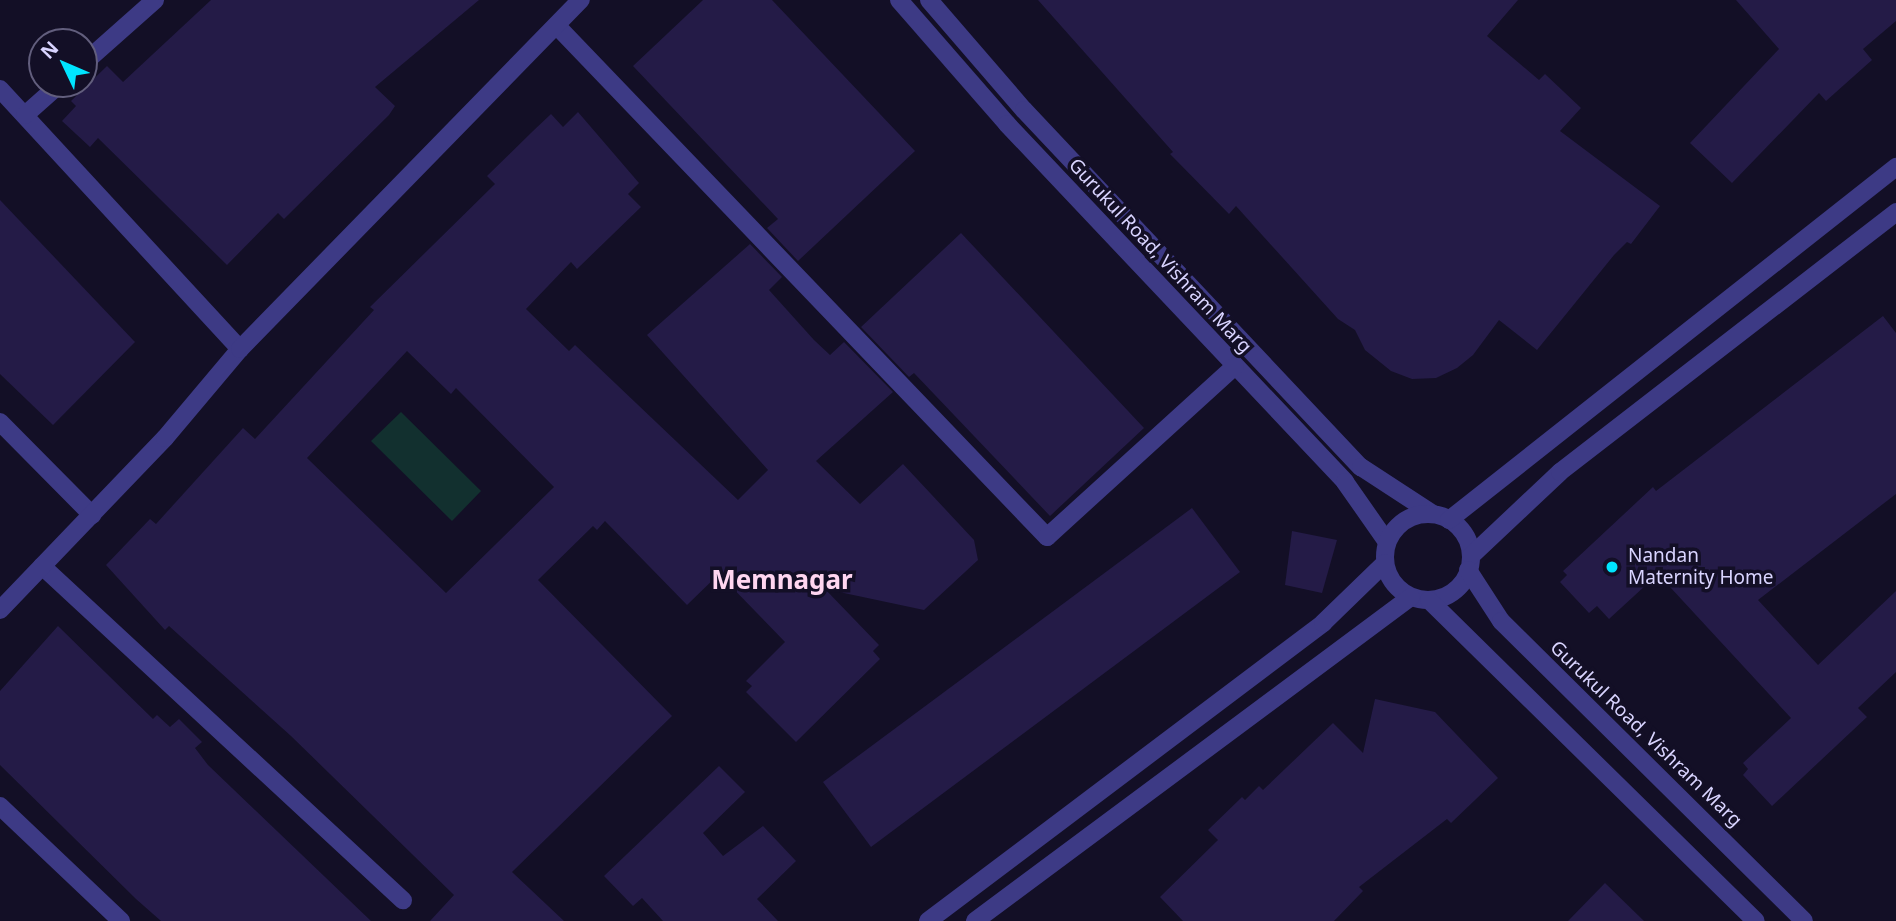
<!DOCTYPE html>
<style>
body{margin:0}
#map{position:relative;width:1896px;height:921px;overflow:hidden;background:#130f26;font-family:"Noto Sans",sans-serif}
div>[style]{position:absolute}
.green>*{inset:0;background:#12302f}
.building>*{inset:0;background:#241b47}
.minor>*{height:18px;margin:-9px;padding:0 9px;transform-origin:9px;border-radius:9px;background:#3d3a85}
.minor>.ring{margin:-9px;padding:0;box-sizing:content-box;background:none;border:18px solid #3d3a85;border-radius:50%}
.dots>*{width:19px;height:19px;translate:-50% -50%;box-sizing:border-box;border:4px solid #130f26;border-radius:50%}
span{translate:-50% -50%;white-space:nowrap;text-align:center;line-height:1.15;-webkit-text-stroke:7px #130f26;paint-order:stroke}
.street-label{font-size:19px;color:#d9d4ff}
.poi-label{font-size:19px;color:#d9d4ff}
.left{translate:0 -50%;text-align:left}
.district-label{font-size:26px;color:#ffd6f0;font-weight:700}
.north{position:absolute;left:28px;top:28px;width:70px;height:70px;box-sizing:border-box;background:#130f26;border:2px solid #625e7d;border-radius:50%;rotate:314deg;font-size:19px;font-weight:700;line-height:28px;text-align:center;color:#d9d4ff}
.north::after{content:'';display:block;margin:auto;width:24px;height:32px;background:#00e5ff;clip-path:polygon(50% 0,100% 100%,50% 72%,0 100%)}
</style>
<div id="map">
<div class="green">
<div style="clip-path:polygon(401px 412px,481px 491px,452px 521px,371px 441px)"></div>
</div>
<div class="building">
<div style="clip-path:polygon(211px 0,479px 0,375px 87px,395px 106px,389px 115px,284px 219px,278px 213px,227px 265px,98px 138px,90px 147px,62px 121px,76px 106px,71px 101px,107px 66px,123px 82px)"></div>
<div style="clip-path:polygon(703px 0,772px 0,915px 151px,798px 261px,767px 228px,778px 219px,633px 66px)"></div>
<div style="clip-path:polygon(1038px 0,1518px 0,1487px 36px,1539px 80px,1545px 74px,1581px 108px,1560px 131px,1660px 206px,1631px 244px,1627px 242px,1614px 255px,1537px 350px,1499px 320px,1473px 355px,1457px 368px,1436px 378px,1412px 379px,1391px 371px,1365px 350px,1355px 330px,1338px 319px,1236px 206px,1229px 214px,1170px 154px,1173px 152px)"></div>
<div style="clip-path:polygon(1736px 0,1896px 0,1896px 21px,1863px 49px,1872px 60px,1826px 101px,1819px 93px,1732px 183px,1690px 143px,1779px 49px)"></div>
<div style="clip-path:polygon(evenodd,578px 112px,639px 183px,628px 194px,641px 207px,577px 269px,571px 262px,526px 309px,569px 351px,575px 345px,738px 500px,768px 470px,647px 335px,750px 244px,782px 277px,769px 290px,814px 340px,830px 355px,844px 342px,893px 392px,816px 461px,860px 504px,903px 464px,974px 540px,978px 560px,924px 610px,825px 589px,879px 645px,873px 651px,880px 659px,796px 742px,746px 692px,752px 686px,746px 681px,785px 642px,719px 574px,687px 605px,605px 521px,597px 530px,593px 526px,538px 580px,672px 716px,512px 872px,564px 921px,430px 921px,454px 895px,291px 736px,169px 626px,165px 630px,106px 565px,150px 519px,156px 524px,243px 428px,255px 439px,374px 310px,370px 307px,495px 184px,487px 176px,533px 131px,551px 114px,563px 127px,578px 112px,407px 351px,451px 394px,456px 388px,554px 487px,446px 593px,307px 458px,407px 351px)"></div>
<div style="clip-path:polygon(0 200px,135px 342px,53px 425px,0 374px)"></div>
<div style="clip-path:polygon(961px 233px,1144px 428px,1050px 516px,914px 373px,909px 377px,861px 327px)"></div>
<div style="clip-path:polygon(1883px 316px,1896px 333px,1896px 494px,1758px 600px,1818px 665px,1896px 591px,1896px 672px,1858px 708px,1867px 717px,1772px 806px,1743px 775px,1748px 769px,1743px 763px,1791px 718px,1658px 574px,1609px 619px,1597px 606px,1589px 613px,1560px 582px,1567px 575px,1563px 571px,1653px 487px,1656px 491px)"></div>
<div style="clip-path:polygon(1192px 508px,1240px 572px,871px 847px,823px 782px)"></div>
<div style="clip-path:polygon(1292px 531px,1337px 540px,1322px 593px,1285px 585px)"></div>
<div style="clip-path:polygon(58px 626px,153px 719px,157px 715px,170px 727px,179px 719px,202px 742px,195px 748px,208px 765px,371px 921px,161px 921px,136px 899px,0 765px,0 691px)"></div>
<div style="clip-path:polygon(1375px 699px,1435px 712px,1498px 778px,1451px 823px,1447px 819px,1359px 887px,1363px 891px,1334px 921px,1183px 921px,1160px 897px,1218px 840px,1208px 830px,1242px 797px,1245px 800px,1259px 786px,1263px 790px,1333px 723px,1363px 753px)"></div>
<div style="clip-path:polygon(719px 766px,745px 792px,703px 833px,723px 856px,763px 826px,796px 861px,757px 899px,778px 921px,663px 921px,642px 898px,633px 906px,604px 876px)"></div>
<div style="clip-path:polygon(1605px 883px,1644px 921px,1568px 921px)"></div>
</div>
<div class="minor">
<div style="left:899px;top:0;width:164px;rotate:48.9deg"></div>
<div style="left:1007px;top:124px;width:492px;rotate:46.6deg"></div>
<div style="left:1345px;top:482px;width:73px;rotate:55deg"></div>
<div style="left:929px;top:0;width:145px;rotate:49.2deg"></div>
<div style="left:1024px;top:110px;width:491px;rotate:46.7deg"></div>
<div style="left:1361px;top:467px;width:86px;rotate:33.1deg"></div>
<div style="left:557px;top:26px;width:708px;rotate:46.2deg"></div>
<div style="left:1047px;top:537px;width:254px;rotate:-42.3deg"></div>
<div style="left:84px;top:63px;width:95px;rotate:-41.6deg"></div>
<div style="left:0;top:89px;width:354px;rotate:47.3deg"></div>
<div style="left:25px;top:115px;width:47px;rotate:-41.5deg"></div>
<div style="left:0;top:422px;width:131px;rotate:45.3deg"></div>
<div class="ring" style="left:1385px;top:514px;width:68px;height:68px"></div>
<div style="left:1449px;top:520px;width:570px;rotate:-38.3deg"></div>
<div style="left:1471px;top:556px;width:122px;rotate:-43.3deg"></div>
<div style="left:1560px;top:472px;width:425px;rotate:-37.7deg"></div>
<div style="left:42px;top:566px;width:492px;rotate:42.8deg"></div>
<div style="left:1468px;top:570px;width:61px;rotate:57.1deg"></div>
<div style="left:1501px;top:621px;width:426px;rotate:44.7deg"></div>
<div style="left:1429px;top:600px;width:458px;rotate:44.5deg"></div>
<div style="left:0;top:610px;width:238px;rotate:-46.2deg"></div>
<div style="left:165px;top:438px;width:116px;rotate:-49.9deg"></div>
<div style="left:240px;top:349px;width:488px;rotate:-45.7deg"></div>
<div style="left:0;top:806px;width:167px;rotate:43.5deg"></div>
<div style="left:928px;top:921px;width:495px;rotate:-37deg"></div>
<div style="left:1323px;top:623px;width:86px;rotate:-44.1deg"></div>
<div style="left:975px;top:921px;width:543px;rotate:-36.62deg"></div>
</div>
<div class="dots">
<div style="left:1612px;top:567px;background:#00e5ff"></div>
</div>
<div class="street-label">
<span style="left:1160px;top:256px;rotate:47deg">Gurukul Road, Vishram Marg</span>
<span style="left:1646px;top:734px;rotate:44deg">Gurukul Road, Vishram Marg</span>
</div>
<div class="poi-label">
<span class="left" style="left:1628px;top:567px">Nandan<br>Maternity Home</span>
</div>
<div class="district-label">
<span style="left:782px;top:580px">Memnagar</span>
</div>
<div class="north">N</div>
</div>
